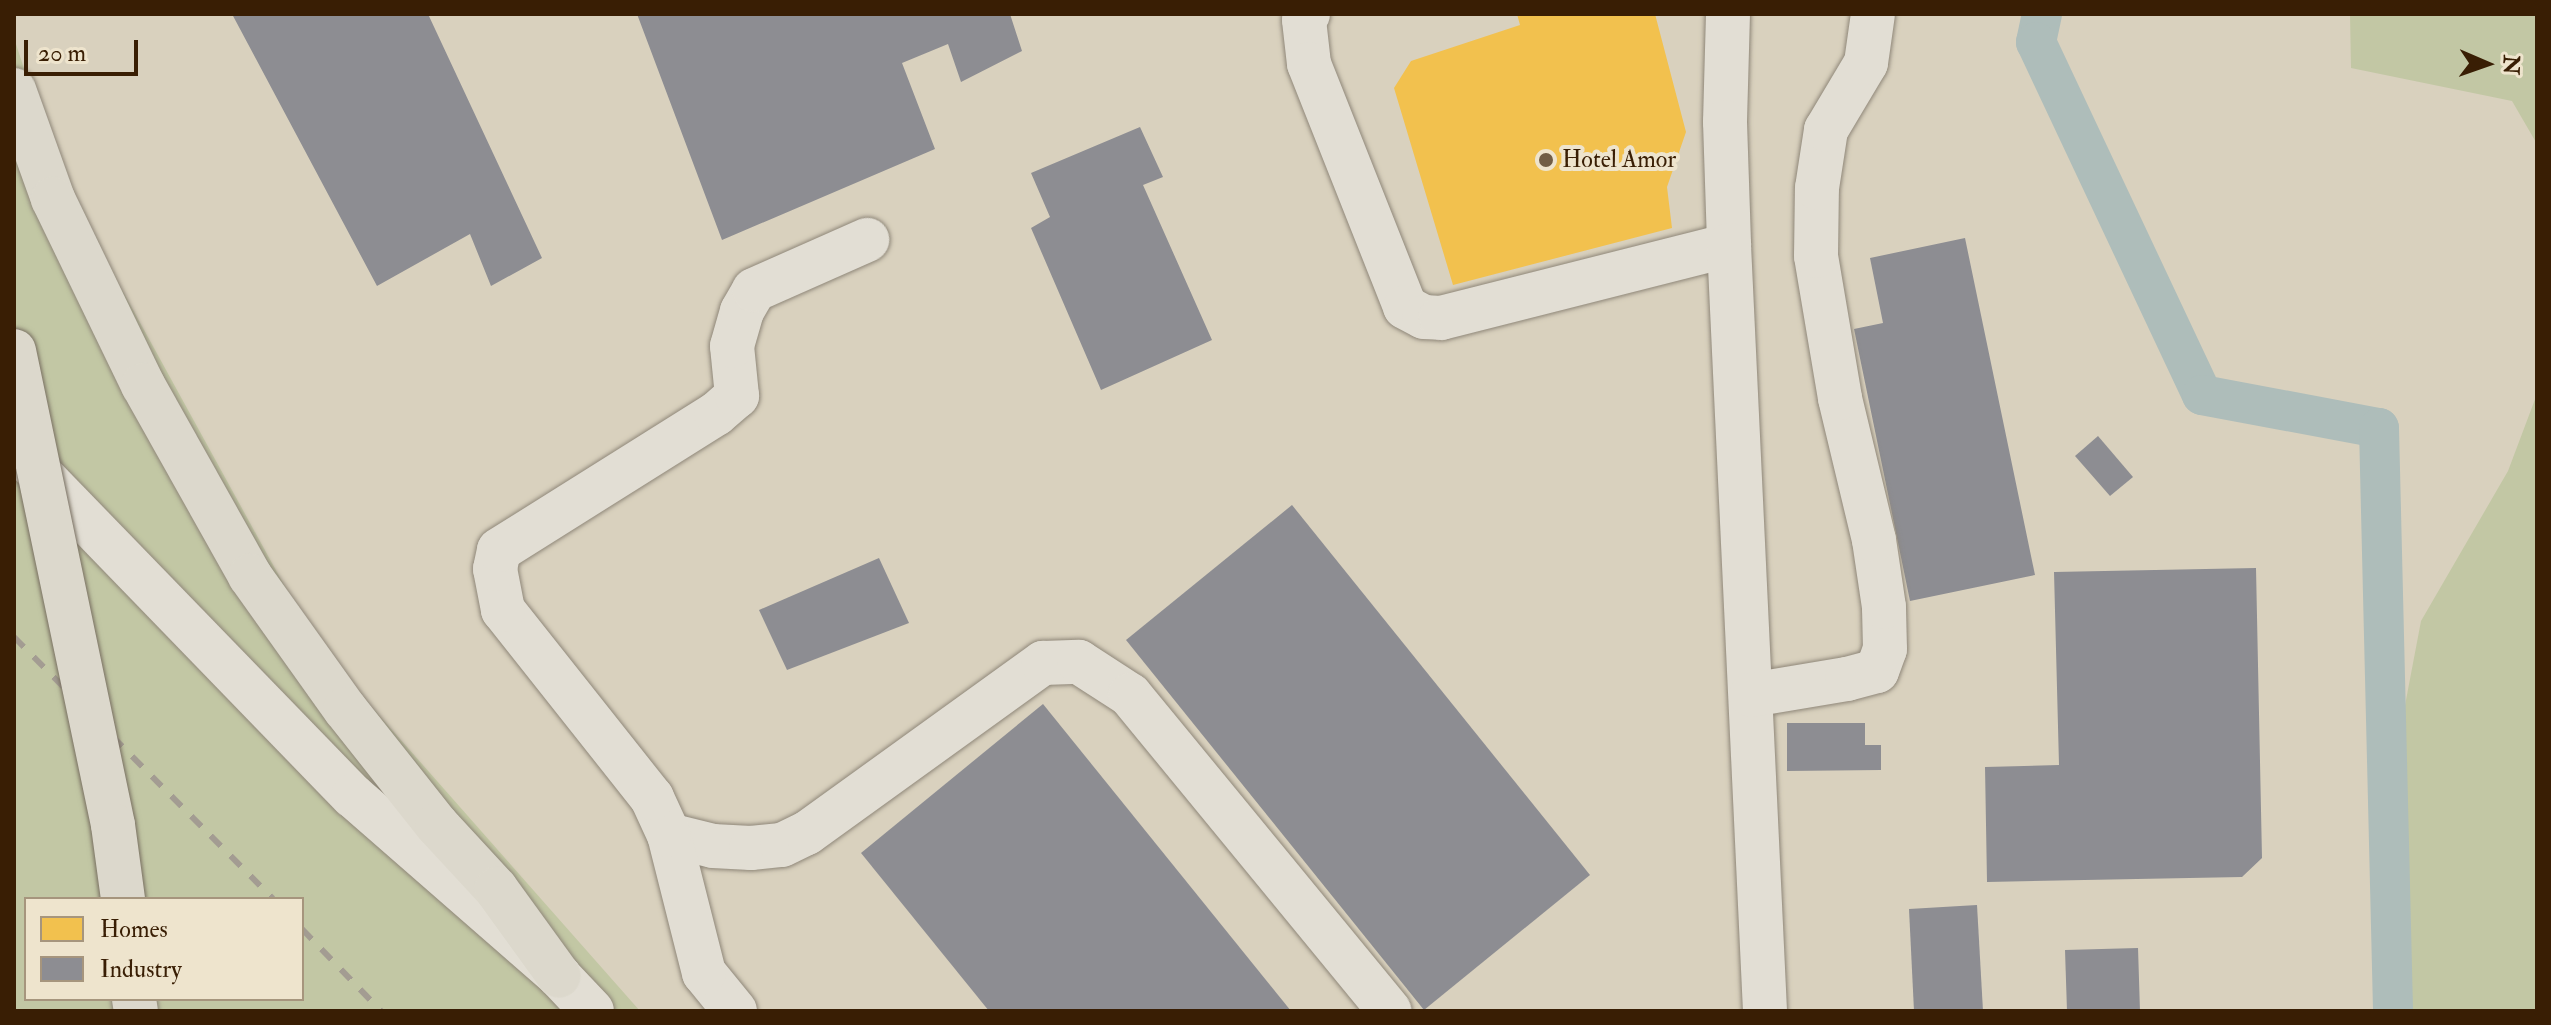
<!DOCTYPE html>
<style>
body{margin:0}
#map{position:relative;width:2551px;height:1025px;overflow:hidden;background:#d9d1be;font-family:"IM FELL Double Pica",serif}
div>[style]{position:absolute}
.green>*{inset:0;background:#c2c7a4}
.homes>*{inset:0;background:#f2c14e}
.industry>*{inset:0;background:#8d8d92}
.canal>*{height:40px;margin:-20px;padding:0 20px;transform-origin:20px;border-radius:20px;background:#aebdba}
.roads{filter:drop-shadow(0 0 2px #8f8779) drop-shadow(0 0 2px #8f8779)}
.minor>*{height:44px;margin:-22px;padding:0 22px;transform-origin:22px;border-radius:22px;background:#e2ded4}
.major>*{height:44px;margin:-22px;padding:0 22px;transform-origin:22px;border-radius:22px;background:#dcd8cc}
.highway>*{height:44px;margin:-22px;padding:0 22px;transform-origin:22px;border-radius:22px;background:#dcd8cc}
.rail>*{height:6px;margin-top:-3px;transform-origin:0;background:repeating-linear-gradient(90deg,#a39c92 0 14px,transparent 0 28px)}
.bridges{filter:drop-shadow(0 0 2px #786f61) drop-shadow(0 0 2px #786f61)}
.major-bridge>*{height:44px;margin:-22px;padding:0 22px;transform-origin:22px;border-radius:22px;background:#dcd8cc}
.dots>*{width:22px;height:22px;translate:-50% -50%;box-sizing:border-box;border:4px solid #eee4cd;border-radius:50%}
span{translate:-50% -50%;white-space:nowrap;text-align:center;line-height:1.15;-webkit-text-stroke:8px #eee4cd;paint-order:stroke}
.poi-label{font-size:24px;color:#391e04}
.left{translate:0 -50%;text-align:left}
.frame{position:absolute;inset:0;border:16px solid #391e04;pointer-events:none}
.legend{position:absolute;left:24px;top:897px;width:280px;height:104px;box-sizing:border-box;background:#eee4cd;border:2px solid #a6957d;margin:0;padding:10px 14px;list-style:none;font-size:24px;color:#391e04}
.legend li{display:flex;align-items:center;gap:16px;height:40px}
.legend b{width:40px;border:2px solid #a6957d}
.north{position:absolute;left:2447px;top:24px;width:80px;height:80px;-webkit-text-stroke:6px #eee4cd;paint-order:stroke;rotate:92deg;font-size:22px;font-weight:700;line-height:32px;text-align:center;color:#391e04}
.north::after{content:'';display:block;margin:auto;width:28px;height:36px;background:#391e04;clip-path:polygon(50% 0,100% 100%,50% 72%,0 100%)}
.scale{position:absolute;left:24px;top:40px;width:114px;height:36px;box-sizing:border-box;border:4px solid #391e04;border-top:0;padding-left:10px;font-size:24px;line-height:28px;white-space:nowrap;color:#391e04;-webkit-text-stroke:6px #eee4cd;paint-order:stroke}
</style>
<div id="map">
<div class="green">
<div style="clip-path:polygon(2350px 14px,2537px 14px,2537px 144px,2512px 101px,2351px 68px)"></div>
<div style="clip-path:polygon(evenodd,14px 38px,59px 175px,317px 645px,640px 1011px,14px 1011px,14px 38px,26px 899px,302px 899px,302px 999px,26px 999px,26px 899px)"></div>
<div style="clip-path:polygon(2537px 394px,2537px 1011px,2393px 1011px,2388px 795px,2421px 621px,2508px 471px)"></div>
</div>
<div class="homes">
<div style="clip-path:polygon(1517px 14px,1655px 14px,1686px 132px,1667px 187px,1672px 228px,1453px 285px,1394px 88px,1411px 61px,1520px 25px)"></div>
</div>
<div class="industry">
<div style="clip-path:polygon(232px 14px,428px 14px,542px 258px,491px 286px,470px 234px,377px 286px)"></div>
<div style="clip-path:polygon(637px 14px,1010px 14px,1022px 51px,961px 82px,948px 44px,902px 63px,935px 149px,722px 240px)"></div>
<div style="clip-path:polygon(1140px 127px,1163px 177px,1143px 185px,1212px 340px,1101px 390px,1031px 228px,1050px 217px,1031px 173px)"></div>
<div style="clip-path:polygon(1965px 238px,2035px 575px,1910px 601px,1854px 329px,1883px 323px,1870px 258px)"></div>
<div style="clip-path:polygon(2098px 436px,2133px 477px,2110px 496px,2075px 456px)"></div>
<div style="clip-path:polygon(1292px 505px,1590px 875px,1424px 1010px,1126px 640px)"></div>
<div style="clip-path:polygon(879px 558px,909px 623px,787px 670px,759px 610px)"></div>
<div style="clip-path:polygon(2256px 568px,2262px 858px,2242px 877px,1987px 882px,1985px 767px,2059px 765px,2054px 572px)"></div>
<div style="clip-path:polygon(1043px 704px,1291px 1011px,989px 1011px,861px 853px)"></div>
<div style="clip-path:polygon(1787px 723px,1865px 723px,1865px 745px,1881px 745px,1881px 770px,1787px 771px)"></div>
<div style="clip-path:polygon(1977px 905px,1983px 1011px,1914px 1011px,1909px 909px)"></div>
<div style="clip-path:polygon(2138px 948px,2140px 1011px,2067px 1011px,2065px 950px)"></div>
</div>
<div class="canal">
<div style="left:2042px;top:14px;width:29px;rotate:102deg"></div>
<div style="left:2036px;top:42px;width:390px;rotate:64.8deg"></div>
<div style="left:2202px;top:395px;width:180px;rotate:10.6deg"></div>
<div style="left:2379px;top:428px;width:583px;rotate:88.62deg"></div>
</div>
<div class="roads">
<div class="minor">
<div style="left:1308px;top:14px;width:7px;rotate:124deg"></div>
<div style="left:1304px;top:20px;width:44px;rotate:83.5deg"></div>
<div style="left:1309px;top:64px;width:261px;rotate:68.4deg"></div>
<div style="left:1405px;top:307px;width:21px;rotate:28deg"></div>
<div style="left:1424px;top:317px;width:17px;rotate:3deg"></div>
<div style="left:1441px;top:318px;width:297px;rotate:-14.2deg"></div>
<div style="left:1728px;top:14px;width:108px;rotate:91.6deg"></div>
<div style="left:1725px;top:122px;width:123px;rotate:88.1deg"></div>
<div style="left:1729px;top:245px;width:767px;rotate:87.31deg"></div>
<div style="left:27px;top:460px;width:468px;rotate:45.9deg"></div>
<div style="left:353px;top:796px;width:274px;rotate:41.1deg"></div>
<div style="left:559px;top:976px;width:48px;rotate:46.7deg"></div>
<div style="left:1751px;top:695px;width:97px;rotate:-9.5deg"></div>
<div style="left:1847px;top:679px;width:31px;rotate:-15deg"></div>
<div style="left:1877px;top:671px;width:23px;rotate:-70deg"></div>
<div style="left:1885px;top:649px;width:42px;rotate:-91.4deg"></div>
<div style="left:1884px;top:607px;width:68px;rotate:-98.5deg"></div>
<div style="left:1874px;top:540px;width:146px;rotate:-103.5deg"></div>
<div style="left:1840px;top:398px;width:144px;rotate:-99.6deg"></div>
<div style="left:1816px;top:256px;width:68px;rotate:-89.2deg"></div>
<div style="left:1817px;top:188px;width:59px;rotate:-81.2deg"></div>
<div style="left:1826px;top:130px;width:78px;rotate:-59.2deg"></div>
<div style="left:1866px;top:63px;width:49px;rotate:-81.9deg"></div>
<div style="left:669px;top:835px;width:45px;rotate:14deg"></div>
<div style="left:713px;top:846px;width:38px;rotate:3deg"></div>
<div style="left:751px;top:848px;width:31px;rotate:-6deg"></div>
<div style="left:782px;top:845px;width:28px;rotate:-26deg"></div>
<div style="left:807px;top:833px;width:291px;rotate:-35.8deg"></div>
<div style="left:1043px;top:663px;width:36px;rotate:-2deg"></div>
<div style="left:1079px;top:662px;width:61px;rotate:32.9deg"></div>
<div style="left:1130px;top:695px;width:409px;rotate:50.6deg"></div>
<div style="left:735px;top:1011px;width:49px;rotate:-129.2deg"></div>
<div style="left:704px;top:973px;width:142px;rotate:-104.2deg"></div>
<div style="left:669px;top:835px;width:41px;rotate:-114.7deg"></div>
<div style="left:652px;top:798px;width:240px;rotate:-128.4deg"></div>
<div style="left:503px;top:610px;width:42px;rotate:-101deg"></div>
<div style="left:495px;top:569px;width:19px;rotate:-78deg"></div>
<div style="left:499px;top:550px;width:256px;rotate:-32.1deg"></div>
<div style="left:716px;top:414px;width:28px;rotate:-41deg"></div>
<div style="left:737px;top:396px;width:50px;rotate:-95.7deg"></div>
<div style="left:732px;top:346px;width:36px;rotate:-74deg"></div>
<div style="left:742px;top:311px;width:24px;rotate:-60deg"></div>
<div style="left:754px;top:290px;width:124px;rotate:-23.9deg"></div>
</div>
<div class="major">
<div style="left:134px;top:999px;width:12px;rotate:81deg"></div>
</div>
<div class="highway">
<div style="left:14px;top:90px;width:116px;rotate:70.3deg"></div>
<div style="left:53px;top:199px;width:207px;rotate:64.2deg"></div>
<div style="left:143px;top:385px;width:219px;rotate:60.7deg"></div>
<div style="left:250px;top:576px;width:163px;rotate:54.5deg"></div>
<div style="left:345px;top:709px;width:148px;rotate:51.6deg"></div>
<div style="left:437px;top:825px;width:87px;rotate:47.3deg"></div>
<div style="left:496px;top:889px;width:107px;rotate:54.1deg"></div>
</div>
</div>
<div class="rail">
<div style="left:14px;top:637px;width:368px;rotate:45.3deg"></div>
<div style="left:302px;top:929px;width:114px;rotate:46.1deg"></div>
</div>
<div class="bridges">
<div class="major-bridge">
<div style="left:14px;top:351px;width:484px;rotate:78.2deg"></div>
<div style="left:113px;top:825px;width:75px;rotate:82.3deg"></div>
</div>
</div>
<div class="dots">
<div style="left:1546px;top:160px;background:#715d45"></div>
</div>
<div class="poi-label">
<span class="left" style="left:1562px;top:160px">Hotel Amor</span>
</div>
<div class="frame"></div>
<ul class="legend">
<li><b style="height:22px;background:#f2c14e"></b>Homes</li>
<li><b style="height:22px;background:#8d8d92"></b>Industry</li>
</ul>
<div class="north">N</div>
<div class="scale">20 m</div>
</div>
